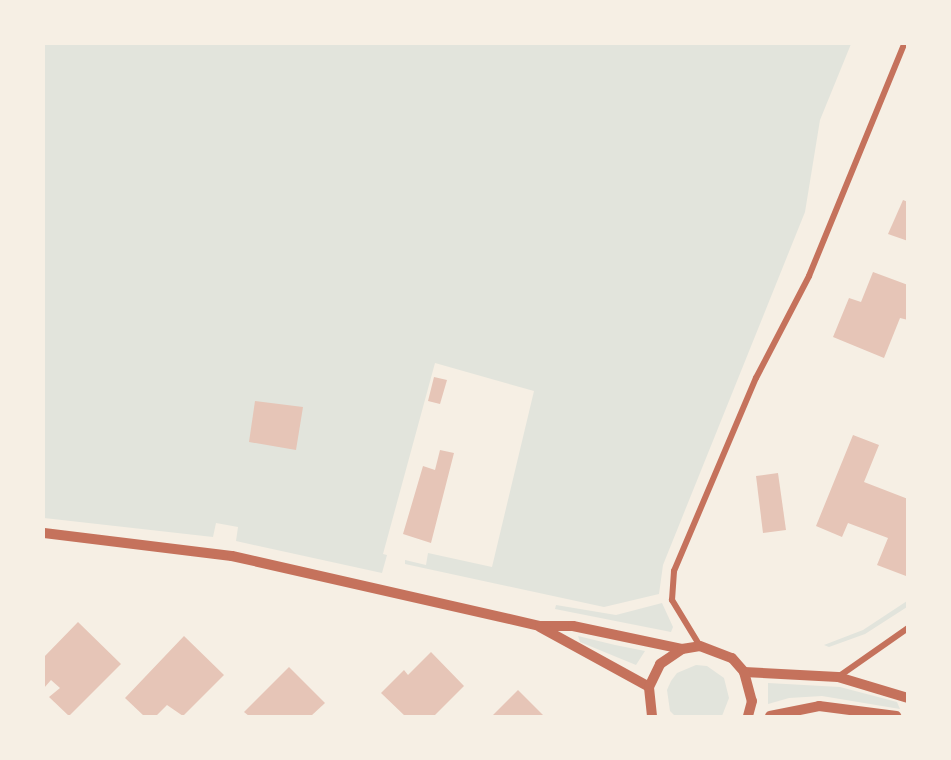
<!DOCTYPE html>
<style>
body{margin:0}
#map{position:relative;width:951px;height:760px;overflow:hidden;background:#f6efe4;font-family:"DejaVu Sans",sans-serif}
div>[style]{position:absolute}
.green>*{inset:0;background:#e2e4dc}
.building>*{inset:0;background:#e6c5b7}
.minor>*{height:6px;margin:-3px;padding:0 3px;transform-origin:3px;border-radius:3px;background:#c5725c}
.tertiary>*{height:10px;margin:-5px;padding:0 5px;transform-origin:5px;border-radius:5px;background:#c5725c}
span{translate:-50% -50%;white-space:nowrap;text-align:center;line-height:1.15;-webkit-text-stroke:6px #f6efe4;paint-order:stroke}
.frame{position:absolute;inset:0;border:45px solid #f6efe4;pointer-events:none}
</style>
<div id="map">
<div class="green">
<div style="clip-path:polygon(44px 44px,851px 44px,820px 120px,805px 212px,663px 565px,659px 594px,604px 607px,405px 564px,405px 560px,426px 565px,428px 553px,492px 567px,534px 391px,435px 363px,383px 554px,387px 555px,382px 573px,236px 541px,238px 527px,216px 523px,213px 537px,44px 518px)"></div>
<div style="clip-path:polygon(907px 601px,907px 607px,865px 634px,829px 647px,824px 645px,863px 630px)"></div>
<div style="clip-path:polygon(662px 603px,673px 627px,671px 632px,555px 609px,556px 605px,616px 615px)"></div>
<div style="clip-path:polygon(578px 636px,615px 645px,645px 651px,636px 665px,580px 642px)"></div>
<div style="clip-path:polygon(696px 665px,707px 666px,724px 678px,729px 698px,722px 716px,675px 716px,670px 711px,667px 690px,671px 681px,677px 673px)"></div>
<div style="clip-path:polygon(768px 683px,840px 687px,897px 702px,900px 709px,822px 696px,789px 698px,768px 704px)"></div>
</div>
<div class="building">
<div style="clip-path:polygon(903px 200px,908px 202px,908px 241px,888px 234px)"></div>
<div style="clip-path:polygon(873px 272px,908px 285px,908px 320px,900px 318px,884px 358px,833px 337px,849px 298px,861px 302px)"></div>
<div style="clip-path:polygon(434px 377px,447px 380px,440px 404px,428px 401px)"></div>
<div style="clip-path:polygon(255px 401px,303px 407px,296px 450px,249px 442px)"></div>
<div style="clip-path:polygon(853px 435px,879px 445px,864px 482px,908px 499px,906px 576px,877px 565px,888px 538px,848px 523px,842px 537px,816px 526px)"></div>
<div style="clip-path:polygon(440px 450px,454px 453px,431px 543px,403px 534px,423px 466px,435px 470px)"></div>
<div style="clip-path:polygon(778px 473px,786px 530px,763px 533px,756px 476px)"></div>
<div style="clip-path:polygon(78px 622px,121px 664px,69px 716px,49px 697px,60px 688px,51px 680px,44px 688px,44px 657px)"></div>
<div style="clip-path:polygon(184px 636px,224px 675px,183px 716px,167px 705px,156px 716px,144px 716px,125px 698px)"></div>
<div style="clip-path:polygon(431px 652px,464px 686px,434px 716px,405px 716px,381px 693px,404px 670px,408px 675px)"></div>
<div style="clip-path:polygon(289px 667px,325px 703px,311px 716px,249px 716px,244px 712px)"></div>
<div style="clip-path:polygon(518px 690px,544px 716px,492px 716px)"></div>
</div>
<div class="minor">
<div style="left:700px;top:646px;width:54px;rotate:-121.3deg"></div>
<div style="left:672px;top:600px;width:29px;rotate:-86deg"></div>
<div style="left:674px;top:571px;width:210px;rotate:-67deg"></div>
<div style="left:756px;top:378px;width:115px;rotate:-62.5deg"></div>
<div style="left:809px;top:276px;width:251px;rotate:-67.7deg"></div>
<div style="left:838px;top:677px;width:85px;rotate:-35deg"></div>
</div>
<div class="tertiary">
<div style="left:44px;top:533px;width:189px;rotate:7deg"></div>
<div style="left:232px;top:556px;width:316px;rotate:12.8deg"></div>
<div style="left:540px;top:626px;width:33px"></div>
<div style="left:573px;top:626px;width:111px;rotate:11.9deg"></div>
<div style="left:540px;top:627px;width:124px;rotate:28.8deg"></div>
<div style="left:744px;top:672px;width:94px;rotate:3deg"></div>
<div style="left:838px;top:677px;width:73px;rotate:16.7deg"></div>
<div style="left:652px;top:716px;width:29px;rotate:-96deg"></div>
<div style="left:649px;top:687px;width:25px;rotate:-64deg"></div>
<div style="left:660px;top:664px;width:27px;rotate:-34deg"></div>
<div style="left:682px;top:649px;width:18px;rotate:-9deg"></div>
<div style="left:700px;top:646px;width:34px;rotate:21deg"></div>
<div style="left:732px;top:658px;width:18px;rotate:49deg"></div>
<div style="left:744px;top:672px;width:30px;rotate:75deg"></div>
<div style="left:752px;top:701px;width:16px;rotate:105deg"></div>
<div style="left:770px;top:716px;width:50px;rotate:-11.5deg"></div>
<div style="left:819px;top:706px;width:78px;rotate:7.4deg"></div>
</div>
<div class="frame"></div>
</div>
